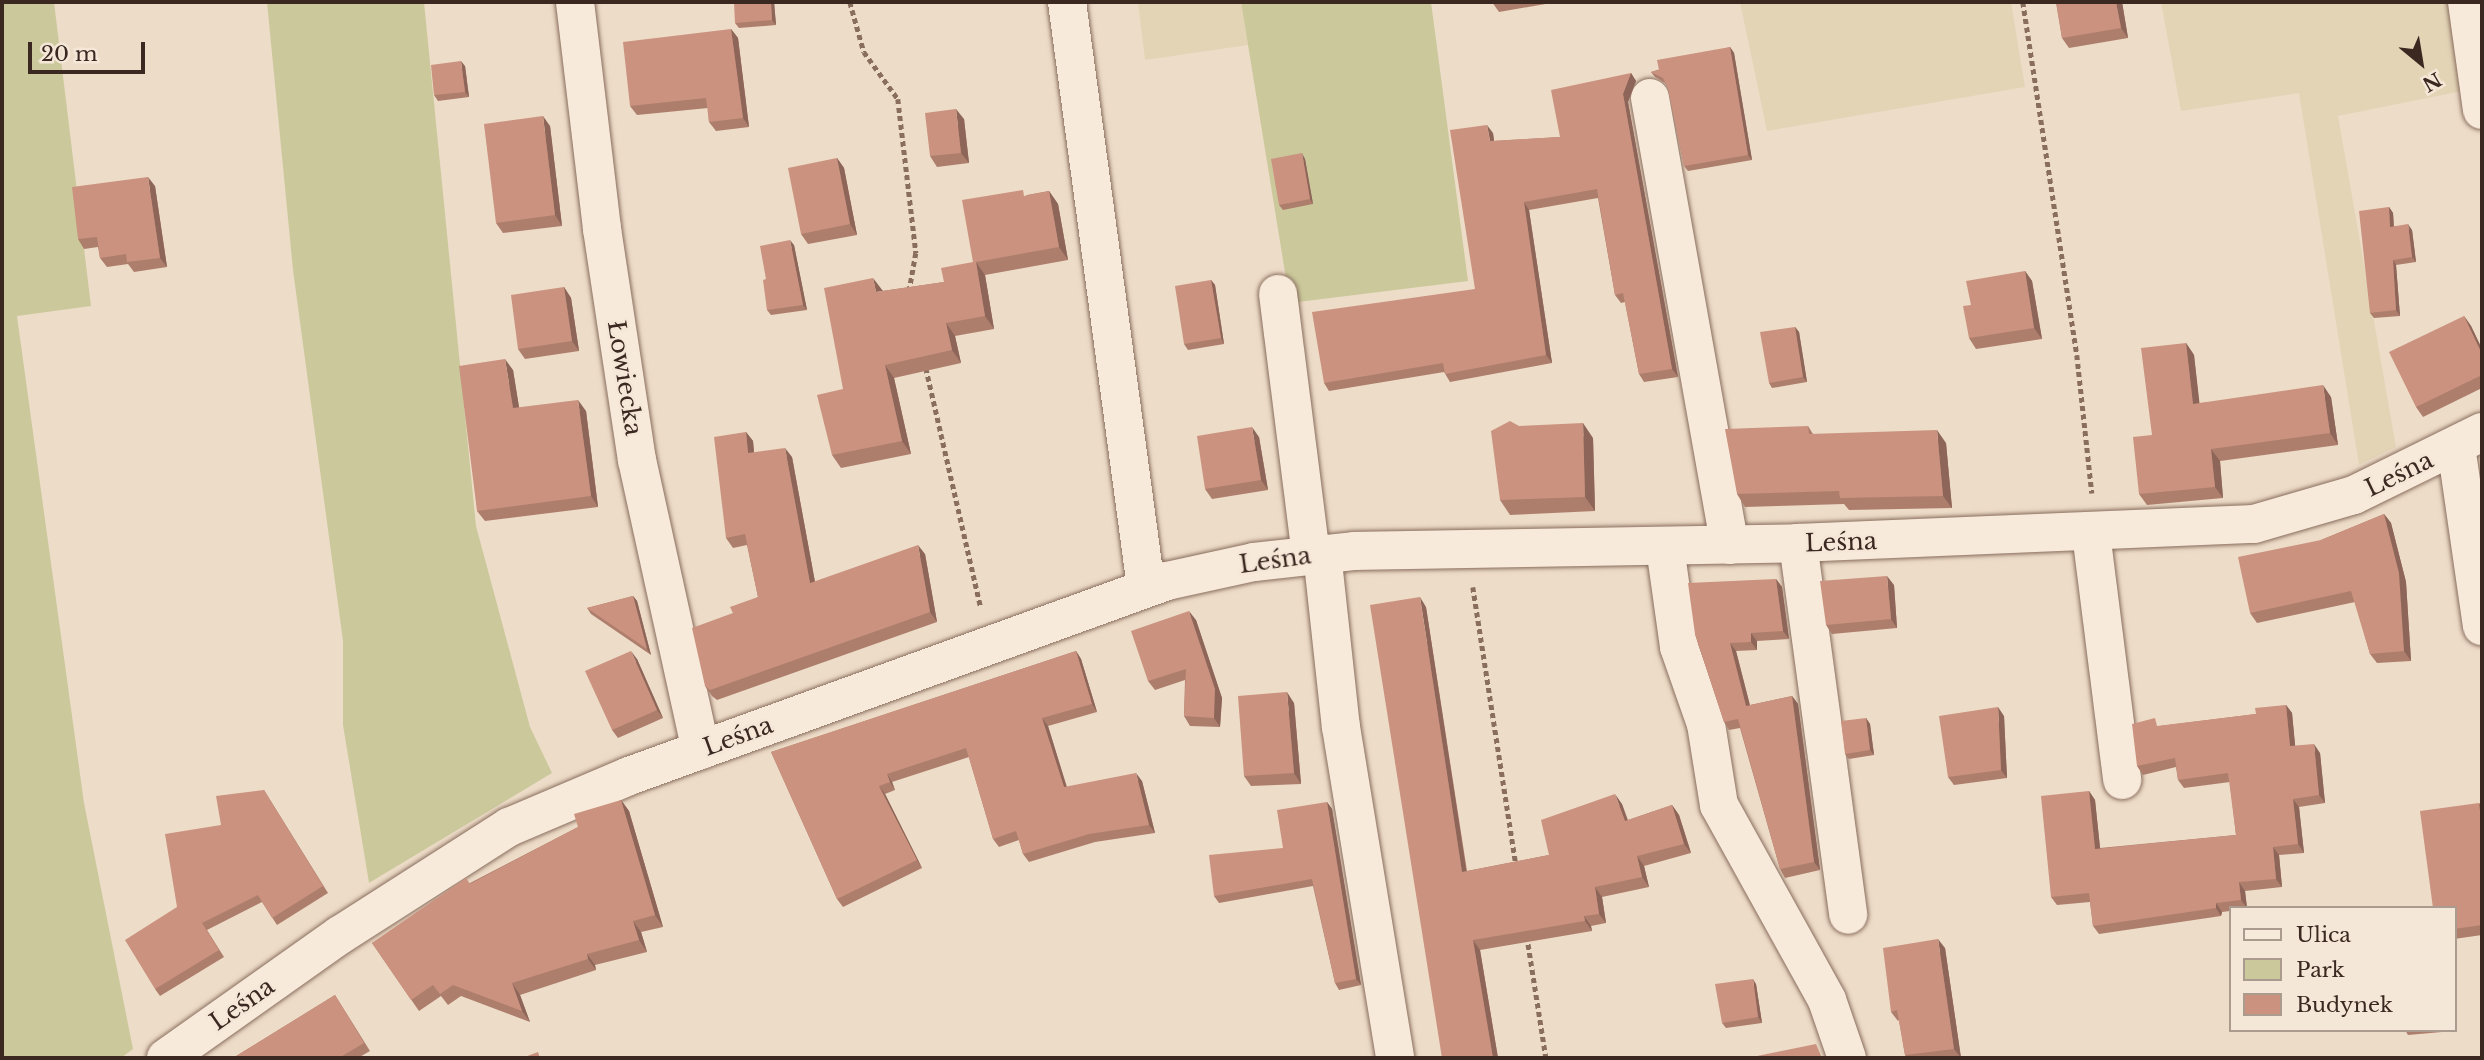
<!DOCTYPE html>
<meta charset="utf-8">
<style>
body{margin:0}
#map{position:relative;width:2484px;height:1060px;overflow:hidden;background:#eddcc8;font-family:"Libre Baskerville",serif}
div>[style]{position:absolute}
.farmland>*{inset:0;background:#e3d4b6}
.green>*{inset:0;background:#cbc99c}
.path>*{height:4.5px;margin-top:-2.25px;transform-origin:0;background:repeating-linear-gradient(90deg,#896d5d 0 5px,transparent 0 8.5px)}
.roads{filter:drop-shadow(0 0 2px #896d5d) drop-shadow(0 0 2px #896d5d)}
.minor>*{height:38px;margin:-19px;padding:0 19px;transform-origin:19px;border-radius:19px;background:#f8eadb}
.wall>*{inset:0;background:#ae7e6d}
.shaded-wall>*{inset:0;background:#8d6659}
.building>*{inset:0;background:#ca927f}
span{translate:-50% -50%;white-space:nowrap;text-align:center;line-height:1.15;-webkit-text-stroke:5px #f5e7d7;paint-order:stroke}
.street-label{font-size:24px;color:#3a2821}
.frame{position:absolute;inset:0;border:4px solid #3a2821;pointer-events:none}
.legend{position:absolute;left:2229px;top:906px;width:228px;height:126px;box-sizing:border-box;background:#f5e7d7;border:2px solid #aa9b8e;margin:0;padding:9px 12px;list-style:none;font-size:21px;color:#3a2821}
.legend li{display:flex;align-items:center;gap:14px;height:35px}
.legend b{width:35px;border:2px solid #aa9b8e}
.north{position:absolute;left:2386px;top:28px;width:70px;height:70px;-webkit-text-stroke:5px #f5e7d7;paint-order:stroke;rotate:150deg;font-size:19px;font-weight:700;line-height:28px;text-align:center;color:#3a2821}
.north::after{content:'';display:block;margin:auto;width:24px;height:32px;background:#3a2821;clip-path:polygon(50% 0,100% 100%,50% 72%,0 100%)}
.scale{position:absolute;left:28px;top:42px;width:117px;height:32px;box-sizing:border-box;border:4px solid #3a2821;border-top:0;padding-left:9px;font-size:21px;line-height:24px;white-space:nowrap;color:#3a2821;-webkit-text-stroke:5px #f5e7d7;paint-order:stroke}
</style>
<div id="map">
<div class="farmland">
<div style="clip-path:polygon(1138px 2px,1241px 2px,1248px 45px,1145px 60px)"></div>
<div style="clip-path:polygon(1740px 2px,2011px 2px,2025px 87px,1767px 131px)"></div>
<div style="clip-path:polygon(2161px 2px,2454px 2px,2467px 90px,2338px 116px,2396px 447px,2359px 465px,2299px 93px,2181px 111px)"></div>
</div>
<div class="green">
<div style="clip-path:polygon(2px 2px,54px 2px,91px 306px,17px 316px,84px 803px,133px 1049px,121px 1058px,2px 1058px)"></div>
<div style="clip-path:polygon(267px 2px,424px 2px,476px 526px,530px 727px,552px 773px,369px 883px,343px 725px,343px 641px,293px 270px)"></div>
<div style="clip-path:polygon(1241px 2px,1431px 2px,1468px 281px,1290px 303px)"></div>
</div>
<div class="path">
<div style="left:850px;top:2px;width:52px;rotate:74.4deg"></div>
<div style="left:864px;top:52px;width:58px;rotate:54.1deg"></div>
<div style="left:898px;top:99px;width:155px;rotate:83.3deg"></div>
<div style="left:916px;top:253px;width:39px;rotate:100deg"></div>
<div style="left:2023px;top:2px;width:357px;rotate:81.3deg"></div>
<div style="left:2077px;top:355px;width:139px;rotate:83.8deg"></div>
<div style="left:926px;top:368px;width:246px;rotate:77.1deg"></div>
<div style="left:1473px;top:587px;width:281px;rotate:81.2deg"></div>
<div style="left:1527px;top:936px;width:123px;rotate:81.1deg"></div>
</div>
<div class="roads">
<div class="minor">
<div style="left:575px;top:2px;width:229px;rotate:83.2deg"></div>
<div style="left:602px;top:229px;width:234px;rotate:81.4deg"></div>
<div style="left:637px;top:460px;width:297px;rotate:77.6deg"></div>
<div style="left:1067px;top:2px;width:590px;rotate:82.31deg"></div>
<div style="left:2467px;top:2px;width:109px;rotate:82.1deg"></div>
<div style="left:1650px;top:98px;width:454px;rotate:79.9deg"></div>
<div style="left:1278px;top:294px;width:262px;rotate:82.8deg"></div>
<div style="left:2456px;top:446px;width:182px;rotate:81.8deg"></div>
<div style="left:2091px;top:533px;width:249px;rotate:82.8deg"></div>
<div style="left:1798px;top:543px;width:375px;rotate:82.3deg"></div>
<div style="left:1665px;top:547px;width:101px;rotate:82deg"></div>
<div style="left:1679px;top:647px;width:82px;rotate:70.7deg"></div>
<div style="left:1706px;top:724px;width:82px;rotate:80.9deg"></div>
<div style="left:1719px;top:805px;width:223px;rotate:61deg"></div>
<div style="left:1827px;top:1000px;width:61px;rotate:71deg"></div>
<div style="left:1322px;top:553px;width:175px;rotate:83.8deg"></div>
<div style="left:1341px;top:727px;width:335px;rotate:80.7deg"></div>
<div style="left:166px;top:1058px;width:213px;rotate:-35.3deg"></div>
<div style="left:340px;top:935px;width:201px;rotate:-32.6deg"></div>
<div style="left:509px;top:827px;width:130px;rotate:-23deg"></div>
<div style="left:629px;top:776px;width:572px;rotate:-19.92deg"></div>
<div style="left:1167px;top:581px;width:89px;rotate:-12.3deg"></div>
<div style="left:1254px;top:562px;width:102px;rotate:-6.2deg"></div>
<div style="left:1355px;top:551px;width:443px;rotate:-1deg"></div>
<div style="left:1798px;top:543px;width:456px;rotate:-2.4deg"></div>
<div style="left:2254px;top:524px;width:104px;rotate:-16.2deg"></div>
<div style="left:2354px;top:495px;width:143px;rotate:-26.2deg"></div>
</div>
</div>
<div class="wall">
<div style="clip-path:polygon(774px 2px,776px 25px,739px 28px,735px 23px)"></div>
<div style="clip-path:polygon(1492px 2px,1557px 2px,1499px 12px)"></div>
<div style="clip-path:polygon(2056px 2px,2122px 2px,2128px 38px,2069px 48px,2062px 38px)"></div>
<div style="clip-path:polygon(731px 29px,738px 38px,749px 127px,716px 131px,709px 122px,708px 108px,637px 115px,630px 106px)"></div>
<div style="clip-path:polygon(1730px 47px,1734px 53px,1752px 160px,1688px 171px,1684px 166px,1668px 88px,1665px 83px,1655px 77px,1651px 72px)"></div>
<div style="clip-path:polygon(465px 66px,469px 97px,438px 101px,434px 95px)"></div>
<div style="clip-path:polygon(1631px 73px,1636px 81px,1628px 102px,1678px 377px,1644px 382px,1639px 374px,1625px 302px,1621px 303px,1615px 295px,1598px 198px,1529px 210px,1552px 363px,1450px 382px,1444px 372px,1329px 391px,1324px 383px,1475px 289px,1493px 133px,1494px 141px,1560px 137px)"></div>
<div style="clip-path:polygon(964px 119px,969px 163px,937px 167px,930px 156px)"></div>
<div style="clip-path:polygon(550px 126px,562px 226px,503px 233px,496px 223px)"></div>
<div style="clip-path:polygon(837px 158px,844px 168px,857px 235px,808px 244px,801px 234px)"></div>
<div style="clip-path:polygon(1305px 159px,1313px 204px,1283px 210px,1279px 205px)"></div>
<div style="clip-path:polygon(155px 186px,167px 267px,134px 272px,128px 264px,107px 267px,100px 258px,98px 247px,84px 249px,78px 239px)"></div>
<div style="clip-path:polygon(1049px 191px,1058px 204px,1068px 260px,985px 275px,994px 329px,955px 336px,961px 363px,894px 378px,911px 454px,841px 468px,832px 455px,843px 389px,882px 291px,944px 282px,973px 262px,1027px 195px)"></div>
<div style="clip-path:polygon(2389px 207px,2393px 213px,2394px 226px,2412px 230px,2416px 262px,2396px 265px,2400px 316px,2374px 318px,2370px 313px)"></div>
<div style="clip-path:polygon(794px 245px,807px 310px,771px 315px,767px 310px,766px 279px)"></div>
<div style="clip-path:polygon(2025px 271px,2032px 281px,2042px 339px,1976px 349px,1969px 338px)"></div>
<div style="clip-path:polygon(1211px 280px,1215px 285px,1224px 344px,1188px 350px,1184px 344px)"></div>
<div style="clip-path:polygon(564px 287px,571px 298px,579px 351px,525px 359px,518px 349px)"></div>
<div style="clip-path:polygon(2464px 316px,2471px 326px,2482px 349px,2482px 388px,2423px 417px,2416px 407px)"></div>
<div style="clip-path:polygon(1795px 327px,1799px 332px,1807px 382px,1772px 388px,1769px 383px)"></div>
<div style="clip-path:polygon(2186px 343px,2194px 355px,2199px 403px,2331px 397px,2338px 445px,2220px 461px,2223px 498px,2147px 505px,2139px 494px,2152px 435px)"></div>
<div style="clip-path:polygon(513px 370px,519px 408px,586px 411px,598px 507px,485px 521px,477px 511px)"></div>
<div style="clip-path:polygon(1519px 426px,1593px 438px,1595px 511px,1510px 515px,1500px 500px)"></div>
<div style="clip-path:polygon(1808px 426px,1813px 434px,1946px 443px,1952px 508px,1849px 510px,1844px 504px,1745px 507px,1737px 494px)"></div>
<div style="clip-path:polygon(746px 432px,753px 441px,754px 453px,792px 457px,815px 582px,925px 554px,937px 622px,717px 700px,712px 696px,705px 686px,733px 613px,758px 597px,747px 545px,733px 548px,726px 538px)"></div>
<div style="clip-path:polygon(1259px 437px,1268px 490px,1212px 499px,1205px 489px)"></div>
<div style="clip-path:polygon(2384px 514px,2391px 523px,2406px 582px,2411px 661px,2377px 663px,2370px 654px,2355px 602px,2257px 623px,2250px 613px,2321px 540px)"></div>
<div style="clip-path:polygon(1776px 579px,1782px 587px,1789px 639px,1757px 641px,1757px 650px,1736px 651px,1750px 705px,1792px 696px,1798px 704px,1820px 870px,1785px 878px,1780px 869px,1740px 728px,1729px 730px,1724px 722px,1695px 634px)"></div>
<div style="clip-path:polygon(1894px 585px,1897px 628px,1832px 634px,1826px 625px)"></div>
<div style="clip-path:polygon(633px 596px,637px 601px,651px 655px,591px 614px,587px 608px)"></div>
<div style="clip-path:polygon(1426px 607px,1467px 871px,1549px 855px,1622px 804px,1628px 820px,1672px 805px,1679px 815px,1691px 853px,1644px 866px,1649px 887px,1602px 897px,1606px 923px,1591px 926px,1592px 931px,1480px 950px,1498px 1058px,1442px 1058px)"></div>
<div style="clip-path:polygon(1196px 620px,1222px 698px,1220px 727px,1190px 726px,1184px 716px,1185px 680px,1155px 690px,1148px 681px)"></div>
<div style="clip-path:polygon(1076px 651px,1081px 659px,1097px 712px,1048px 726px,1067px 787px,1142px 781px,1155px 833px,1095px 842px,1029px 862px,1023px 854px,1019px 840px,999px 847px,993px 839px,969px 757px,892px 782px,895px 790px,885px 794px,922px 868px,843px 907px,837px 899px,771px 752px)"></div>
<div style="clip-path:polygon(637px 659px,663px 718px,618px 738px,612px 730px)"></div>
<div style="clip-path:polygon(1294px 703px,1301px 784px,1251px 786px,1244px 776px)"></div>
<div style="clip-path:polygon(2286px 705px,2292px 713px,2295px 746px,2320px 753px,2325px 803px,2299px 807px,2304px 853px,2279px 855px,2282px 887px,2245px 891px,2247px 908px,2230px 908px,2230px 911px,2222px 912px,2221px 916px,2099px 934px,2093px 926px,2090px 902px,2057px 905px,2051px 897px,2089px 791px,2095px 800px,2100px 848px,2236px 835px,2230px 782px,2184px 788px,2178px 780px,2176px 767px,2143px 775px,2137px 766px,2160px 726px,2256px 714px)"></div>
<div style="clip-path:polygon(2004px 716px,2007px 778px,1954px 785px,1948px 777px)"></div>
<div style="clip-path:polygon(1866px 718px,1870px 724px,1874px 755px,1849px 759px,1845px 754px)"></div>
<div style="clip-path:polygon(264px 790px,328px 893px,277px 925px,262px 902px,207px 930px,224px 957px,160px 996px,155px 989px,221px 825px)"></div>
<div style="clip-path:polygon(621px 800px,629px 811px,663px 927px,641px 932px,647px 952px,595px 965px,596px 970px,520px 995px,530px 1022px,461px 996px,448px 1005px,441px 996px,419px 1011px,372px 943px,470px 883px,578px 827px)"></div>
<div style="clip-path:polygon(1327px 802px,1332px 809px,1361px 985px,1339px 990px,1335px 983px,1313px 886px,1219px 903px,1214px 896px,1283px 848px)"></div>
<div style="clip-path:polygon(2479px 803px,2482px 808px,2482px 935px,2454px 939px,2454px 908px)"></div>
<div style="clip-path:polygon(1945px 948px,1961px 1058px,1907px 1058px,1905px 1055px,1899px 1020px,1898px 1021px,1891px 1012px)"></div>
<div style="clip-path:polygon(1756px 984px,1762px 1023px,1726px 1028px,1722px 1023px)"></div>
<div style="clip-path:polygon(335px 995px,370px 1051px,358px 1058px,233px 1058px)"></div>
<div style="clip-path:polygon(2405px 1030px,2453px 1030px,2453px 1031px,2408px 1035px)"></div>
</div>
<div class="shaded-wall">
<div style="clip-path:polygon(771px 2px,774px 2px,776px 25px,772px 20px)"></div>
<div style="clip-path:polygon(2116px 2px,2122px 2px,2128px 38px,2121px 28px)"></div>
<div style="clip-path:polygon(731px 29px,738px 38px,749px 127px,743px 118px)"></div>
<div style="clip-path:polygon(1730px 47px,1734px 53px,1752px 160px,1748px 155px)"></div>
<div style="clip-path:polygon(461px 61px,465px 66px,469px 97px,465px 92px)"></div>
<div style="clip-path:polygon(1631px 73px,1636px 81px,1628px 102px,1678px 377px,1672px 369px,1623px 94px)"></div>
<div style="clip-path:polygon(956px 109px,964px 119px,969px 163px,961px 153px)"></div>
<div style="clip-path:polygon(543px 116px,550px 126px,562px 226px,555px 215px)"></div>
<div style="clip-path:polygon(1487px 125px,1493px 133px,1495px 149px,1490px 141px)"></div>
<div style="clip-path:polygon(1302px 153px,1305px 159px,1313px 204px,1310px 199px)"></div>
<div style="clip-path:polygon(837px 158px,844px 168px,857px 235px,850px 224px)"></div>
<div style="clip-path:polygon(148px 177px,155px 186px,167px 267px,160px 258px)"></div>
<div style="clip-path:polygon(1049px 191px,1058px 204px,1068px 260px,1059px 247px)"></div>
<div style="clip-path:polygon(1524px 202px,1529px 210px,1552px 363px,1546px 355px)"></div>
<div style="clip-path:polygon(2389px 207px,2393px 213px,2394px 232px,2390px 227px)"></div>
<div style="clip-path:polygon(2408px 224px,2412px 230px,2416px 262px,2412px 257px)"></div>
<div style="clip-path:polygon(790px 240px,794px 245px,807px 310px,803px 305px)"></div>
<div style="clip-path:polygon(2393px 260px,2396px 265px,2400px 316px,2396px 310px)"></div>
<div style="clip-path:polygon(976px 262px,985px 275px,994px 329px,985px 316px)"></div>
<div style="clip-path:polygon(2025px 271px,2032px 281px,2042px 339px,2034px 328px)"></div>
<div style="clip-path:polygon(873px 278px,883px 291px,876px 292px)"></div>
<div style="clip-path:polygon(1211px 280px,1215px 285px,1224px 344px,1221px 338px)"></div>
<div style="clip-path:polygon(564px 287px,571px 298px,579px 351px,572px 341px)"></div>
<div style="clip-path:polygon(2464px 316px,2471px 326px,2482px 349px,2482px 354px)"></div>
<div style="clip-path:polygon(946px 323px,955px 336px,961px 363px,952px 350px)"></div>
<div style="clip-path:polygon(1795px 327px,1799px 332px,1807px 382px,1803px 377px)"></div>
<div style="clip-path:polygon(2186px 343px,2194px 355px,2201px 416px,2193px 404px)"></div>
<div style="clip-path:polygon(505px 359px,513px 370px,521px 419px,513px 408px)"></div>
<div style="clip-path:polygon(885px 365px,894px 378px,911px 454px,902px 441px)"></div>
<div style="clip-path:polygon(2323px 385px,2331px 397px,2338px 445px,2330px 433px)"></div>
<div style="clip-path:polygon(578px 400px,586px 411px,598px 507px,591px 496px)"></div>
<div style="clip-path:polygon(1583px 423px,1593px 438px,1595px 511px,1585px 497px)"></div>
<div style="clip-path:polygon(1252px 427px,1259px 437px,1268px 490px,1261px 480px)"></div>
<div style="clip-path:polygon(1937px 430px,1946px 443px,1952px 508px,1943px 496px)"></div>
<div style="clip-path:polygon(746px 432px,753px 441px,755px 463px,748px 453px)"></div>
<div style="clip-path:polygon(785px 448px,792px 457px,817px 593px,810px 583px)"></div>
<div style="clip-path:polygon(2211px 449px,2220px 461px,2223px 498px,2215px 487px)"></div>
<div style="clip-path:polygon(2384px 514px,2391px 523px,2406px 582px,2411px 661px,2404px 651px)"></div>
<div style="clip-path:polygon(918px 545px,925px 554px,937px 622px,930px 612px)"></div>
<div style="clip-path:polygon(1887px 576px,1894px 585px,1897px 628px,1891px 619px)"></div>
<div style="clip-path:polygon(1776px 579px,1782px 587px,1789px 639px,1783px 631px)"></div>
<div style="clip-path:polygon(633px 596px,637px 601px,651px 655px,647px 649px)"></div>
<div style="clip-path:polygon(1420px 597px,1426px 607px,1468px 882px,1462px 872px)"></div>
<div style="clip-path:polygon(1189px 611px,1196px 620px,1222px 698px,1220px 727px,1214px 718px)"></div>
<div style="clip-path:polygon(1751px 633px,1757px 641px,1757px 650px,1751px 642px)"></div>
<div style="clip-path:polygon(1730px 643px,1736px 651px,1752px 714px,1746px 706px)"></div>
<div style="clip-path:polygon(631px 651px,637px 659px,663px 718px,657px 710px)"></div>
<div style="clip-path:polygon(1076px 651px,1081px 659px,1097px 712px,1092px 704px)"></div>
<div style="clip-path:polygon(1287px 692px,1294px 703px,1301px 784px,1294px 773px)"></div>
<div style="clip-path:polygon(1792px 696px,1798px 704px,1820px 870px,1814px 862px)"></div>
<div style="clip-path:polygon(2286px 705px,2292px 713px,2296px 754px,2290px 746px)"></div>
<div style="clip-path:polygon(1998px 707px,2004px 716px,2007px 778px,2001px 770px)"></div>
<div style="clip-path:polygon(1042px 718px,1048px 726px,1069px 795px,1064px 787px)"></div>
<div style="clip-path:polygon(1866px 718px,1870px 724px,1874px 755px,1870px 750px)"></div>
<div style="clip-path:polygon(2314px 744px,2320px 753px,2325px 803px,2319px 795px)"></div>
<div style="clip-path:polygon(1136px 773px,1142px 781px,1155px 833px,1149px 825px)"></div>
<div style="clip-path:polygon(887px 774px,892px 782px,895px 790px,890px 782px)"></div>
<div style="clip-path:polygon(879px 786px,885px 794px,922px 868px,917px 860px)"></div>
<div style="clip-path:polygon(2089px 791px,2095px 800px,2101px 857px,2095px 849px)"></div>
<div style="clip-path:polygon(1615px 794px,1622px 804px,1631px 831px,1625px 821px)"></div>
<div style="clip-path:polygon(2293px 799px,2299px 807px,2304px 853px,2298px 844px)"></div>
<div style="clip-path:polygon(621px 800px,629px 811px,663px 927px,655px 915px)"></div>
<div style="clip-path:polygon(1327px 802px,1332px 809px,1361px 985px,1356px 979px)"></div>
<div style="clip-path:polygon(2479px 803px,2482px 808px,2482px 828px)"></div>
<div style="clip-path:polygon(1672px 805px,1679px 815px,1691px 853px,1684px 844px)"></div>
<div style="clip-path:polygon(2273px 847px,2279px 855px,2282px 887px,2276px 879px)"></div>
<div style="clip-path:polygon(1637px 856px,1644px 866px,1649px 887px,1642px 877px)"></div>
<div style="clip-path:polygon(2239px 882px,2245px 891px,2247px 908px,2241px 900px)"></div>
<div style="clip-path:polygon(1595px 887px,1602px 897px,1606px 923px,1599px 914px)"></div>
<div style="clip-path:polygon(2216px 903px,2222px 912px,2221px 916px,2216px 908px)"></div>
<div style="clip-path:polygon(1584px 916px,1591px 926px,1592px 931px,1585px 921px)"></div>
<div style="clip-path:polygon(633px 921px,641px 932px,647px 952px,639px 940px)"></div>
<div style="clip-path:polygon(1938px 939px,1945px 948px,1961px 1058px,1954px 1049px)"></div>
<div style="clip-path:polygon(1473px 940px,1480px 950px,1498px 1058px,1493px 1058px)"></div>
<div style="clip-path:polygon(587px 954px,595px 965px,596px 970px,588px 959px)"></div>
<div style="clip-path:polygon(1753px 979px,1756px 984px,1762px 1023px,1758px 1017px)"></div>
<div style="clip-path:polygon(512px 983px,520px 995px,530px 1022px,522px 1011px)"></div>
</div>
<div class="building">
<div style="clip-path:polygon(734px 2px,771px 2px,772px 20px,735px 23px)"></div>
<div style="clip-path:polygon(2056px 2px,2116px 2px,2121px 28px,2062px 38px)"></div>
<div style="clip-path:polygon(731px 29px,743px 118px,709px 122px,706px 98px,630px 106px,623px 42px)"></div>
<div style="clip-path:polygon(1730px 47px,1748px 155px,1684px 166px,1668px 88px,1663px 78px,1651px 72px,1659px 70px,1657px 60px)"></div>
<div style="clip-path:polygon(461px 61px,465px 92px,434px 95px,431px 65px)"></div>
<div style="clip-path:polygon(1631px 73px,1623px 94px,1672px 369px,1639px 374px,1623px 293px,1615px 295px,1597px 189px,1524px 202px,1546px 355px,1445px 374px,1443px 363px,1324px 383px,1312px 312px,1475px 289px,1450px 130px,1487px 125px,1490px 141px,1560px 137px,1551px 90px)"></div>
<div style="clip-path:polygon(956px 109px,961px 153px,930px 156px,925px 113px)"></div>
<div style="clip-path:polygon(543px 116px,555px 215px,496px 223px,484px 124px)"></div>
<div style="clip-path:polygon(1302px 153px,1310px 199px,1279px 205px,1271px 159px)"></div>
<div style="clip-path:polygon(837px 158px,850px 224px,801px 234px,788px 168px)"></div>
<div style="clip-path:polygon(148px 177px,160px 258px,127px 262px,126px 254px,100px 258px,97px 237px,78px 239px,72px 187px)"></div>
<div style="clip-path:polygon(1023px 190px,1024px 196px,1049px 191px,1059px 247px,976px 262px,985px 316px,946px 323px,952px 350px,885px 365px,902px 441px,832px 455px,817px 395px,843px 389px,824px 288px,873px 278px,876px 292px,944px 282px,941px 268px,973px 262px,962px 200px)"></div>
<div style="clip-path:polygon(2389px 207px,2390px 227px,2408px 224px,2412px 257px,2393px 260px,2396px 310px,2370px 313px,2359px 211px)"></div>
<div style="clip-path:polygon(790px 240px,803px 305px,767px 310px,763px 280px,766px 279px,760px 246px)"></div>
<div style="clip-path:polygon(2025px 271px,2034px 328px,1969px 338px,1963px 306px,1971px 305px,1966px 281px)"></div>
<div style="clip-path:polygon(1211px 280px,1221px 338px,1184px 344px,1175px 286px)"></div>
<div style="clip-path:polygon(564px 287px,572px 341px,518px 349px,511px 295px)"></div>
<div style="clip-path:polygon(2464px 316px,2482px 354px,2482px 375px,2416px 407px,2389px 352px)"></div>
<div style="clip-path:polygon(1795px 327px,1803px 377px,1769px 383px,1760px 332px)"></div>
<div style="clip-path:polygon(2186px 343px,2193px 404px,2323px 385px,2330px 433px,2211px 449px,2215px 487px,2139px 494px,2133px 437px,2152px 435px,2141px 348px)"></div>
<div style="clip-path:polygon(505px 359px,513px 408px,578px 400px,591px 496px,477px 511px,459px 366px)"></div>
<div style="clip-path:polygon(1510px 421px,1519px 426px,1583px 423px,1585px 497px,1500px 500px,1491px 431px)"></div>
<div style="clip-path:polygon(1808px 426px,1809px 434px,1937px 430px,1943px 496px,1840px 498px,1839px 491px,1737px 494px,1725px 429px)"></div>
<div style="clip-path:polygon(1252px 427px,1261px 480px,1205px 489px,1197px 436px)"></div>
<div style="clip-path:polygon(746px 432px,748px 453px,785px 448px,810px 583px,918px 545px,930px 612px,710px 690px,705px 686px,692px 628px,733px 613px,730px 607px,758px 597px,745px 534px,726px 538px,714px 437px)"></div>
<div style="clip-path:polygon(2384px 514px,2399px 573px,2404px 651px,2370px 654px,2351px 591px,2250px 613px,2238px 557px,2321px 540px)"></div>
<div style="clip-path:polygon(1887px 576px,1891px 619px,1826px 625px,1820px 581px)"></div>
<div style="clip-path:polygon(1776px 579px,1783px 631px,1751px 633px,1751px 642px,1730px 643px,1746px 706px,1792px 696px,1814px 862px,1780px 869px,1738px 719px,1724px 722px,1695px 634px,1688px 583px)"></div>
<div style="clip-path:polygon(633px 596px,647px 649px,587px 608px)"></div>
<div style="clip-path:polygon(1420px 597px,1462px 872px,1549px 855px,1541px 820px,1615px 794px,1625px 821px,1672px 805px,1684px 844px,1637px 856px,1642px 877px,1595px 887px,1599px 914px,1584px 916px,1585px 921px,1473px 940px,1493px 1058px,1442px 1058px,1370px 605px)"></div>
<div style="clip-path:polygon(1189px 611px,1215px 689px,1214px 718px,1184px 716px,1186px 669px,1148px 681px,1131px 631px)"></div>
<div style="clip-path:polygon(631px 651px,657px 710px,612px 730px,585px 671px)"></div>
<div style="clip-path:polygon(1076px 651px,1092px 704px,1042px 718px,1064px 787px,1136px 773px,1149px 825px,1089px 834px,1023px 854px,1016px 831px,993px 839px,966px 748px,887px 774px,890px 782px,879px 786px,917px 860px,837px 899px,771px 752px)"></div>
<div style="clip-path:polygon(1287px 692px,1294px 773px,1244px 776px,1238px 696px)"></div>
<div style="clip-path:polygon(2286px 705px,2290px 746px,2314px 744px,2319px 795px,2293px 799px,2298px 844px,2273px 847px,2276px 879px,2239px 882px,2241px 900px,2216px 903px,2216px 908px,2093px 926px,2089px 893px,2051px 897px,2041px 796px,2089px 791px,2095px 849px,2236px 835px,2228px 773px,2178px 780px,2175px 758px,2137px 766px,2132px 724px,2155px 718px,2157px 726px,2256px 714px,2255px 708px)"></div>
<div style="clip-path:polygon(1998px 707px,2001px 770px,1948px 777px,1939px 716px)"></div>
<div style="clip-path:polygon(1866px 718px,1870px 750px,1845px 754px,1841px 721px)"></div>
<div style="clip-path:polygon(264px 790px,323px 886px,272px 918px,258px 895px,202px 923px,219px 950px,155px 989px,125px 940px,177px 907px,165px 834px,221px 825px,216px 796px)"></div>
<div style="clip-path:polygon(621px 800px,655px 915px,633px 921px,639px 940px,587px 954px,588px 959px,512px 983px,522px 1011px,453px 985px,440px 994px,433px 985px,411px 1000px,372px 943px,466px 878px,470px 884px,578px 827px,574px 814px)"></div>
<div style="clip-path:polygon(1327px 802px,1356px 979px,1335px 983px,1312px 879px,1214px 896px,1209px 855px,1283px 848px,1277px 810px)"></div>
<div style="clip-path:polygon(2479px 803px,2482px 828px,2482px 925px,2454px 929px,2454px 908px,2433px 908px,2420px 811px)"></div>
<div style="clip-path:polygon(1938px 939px,1954px 1049px,1905px 1055px,1897px 1010px,1891px 1012px,1883px 948px)"></div>
<div style="clip-path:polygon(1753px 979px,1758px 1017px,1722px 1023px,1715px 984px)"></div>
<div style="clip-path:polygon(335px 995px,364px 1043px,339px 1058px,233px 1058px)"></div>
<div style="clip-path:polygon(1816px 1044px,1822px 1058px,1758px 1058px,1757px 1056px)"></div>
<div style="clip-path:polygon(538px 1052px,540px 1058px,522px 1058px)"></div>
</div>
<div class="street-label">
<span style="left:625px;top:378px;rotate:81deg">Łowiecka</span>
<span style="left:2399px;top:474px;rotate:-26deg">Leśna</span>
<span style="left:1841px;top:542px;rotate:-2deg">Leśna</span>
<span style="left:1275px;top:560px;rotate:-8deg">Leśna</span>
<span style="left:738px;top:736px;rotate:-20deg">Leśna</span>
<span style="left:242px;top:1004px;rotate:-35deg">Leśna</span>
</div>
<div class="frame"></div>
<ul class="legend">
<li><b style="height:9px;background:#f8eadb"></b>Ulica</li>
<li><b style="height:19px;background:#cbc99c"></b>Park</li>
<li><b style="height:19px;background:#ca927f"></b>Budynek</li>
</ul>
<div class="north">N</div>
<div class="scale">20 m</div>
</div>
